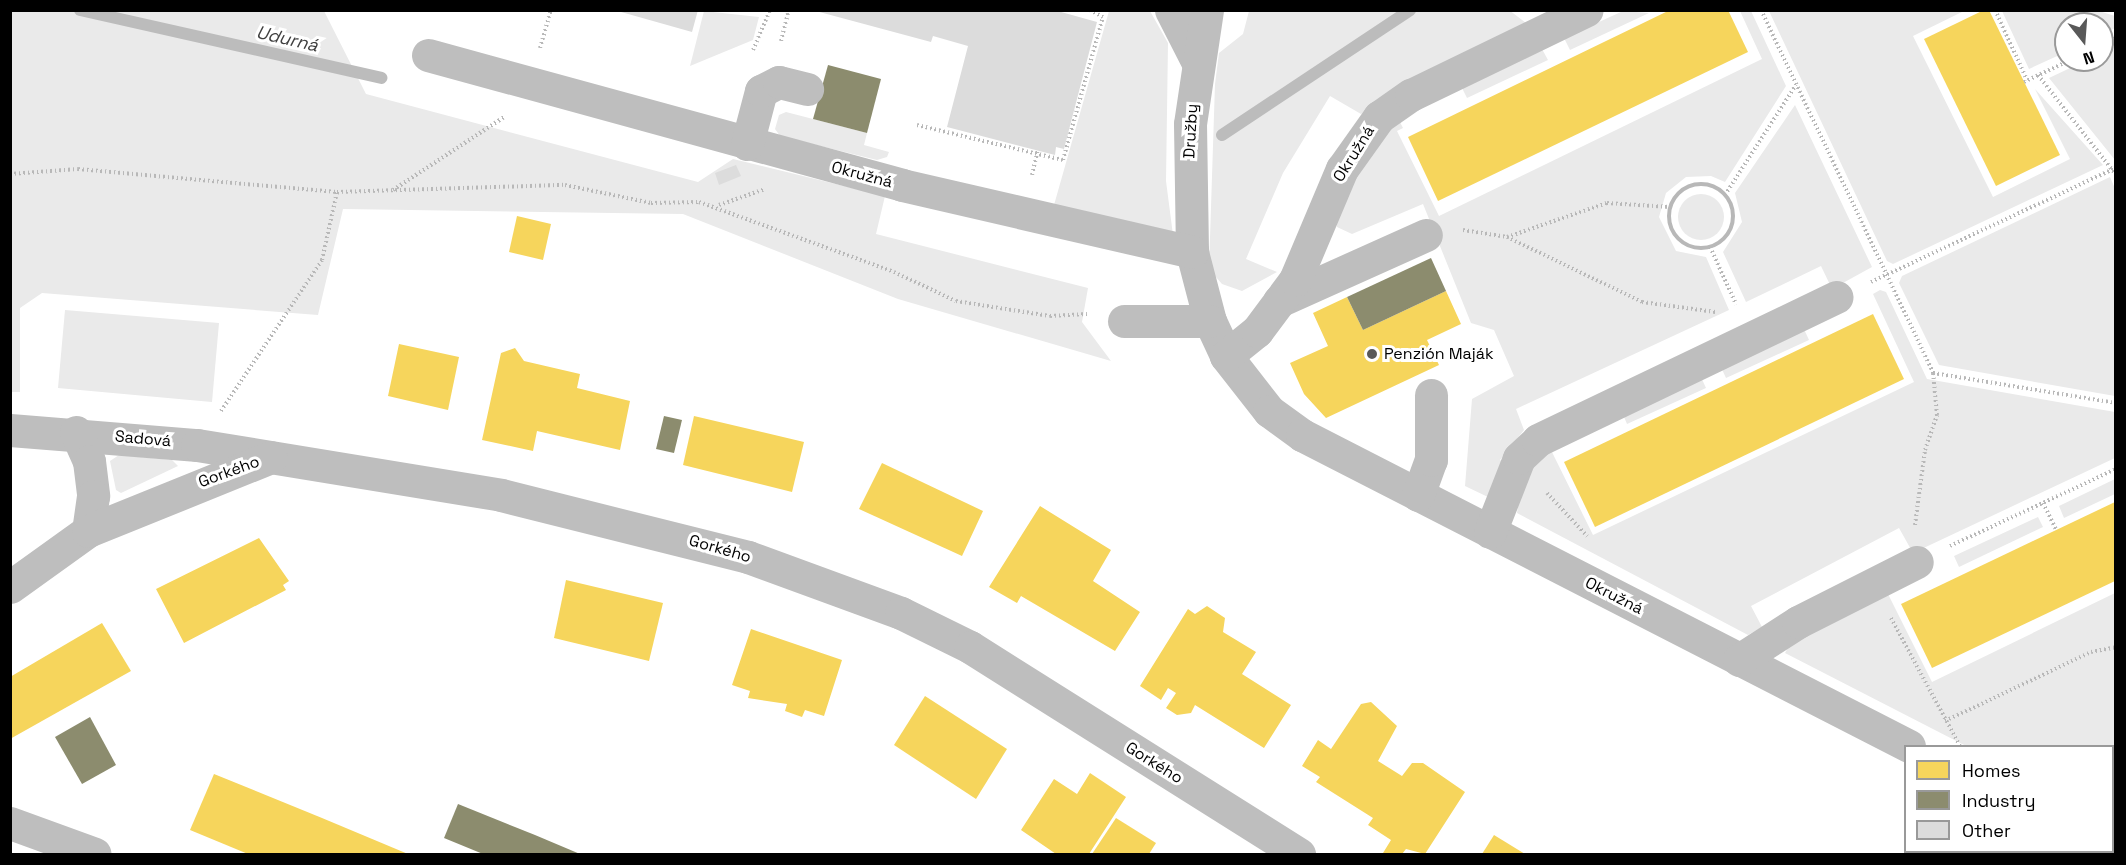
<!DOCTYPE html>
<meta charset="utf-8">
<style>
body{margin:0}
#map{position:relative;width:2126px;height:865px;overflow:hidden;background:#fff;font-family:"Space Grotesk",sans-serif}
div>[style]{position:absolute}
.green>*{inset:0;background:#eaeaea}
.round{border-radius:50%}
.homes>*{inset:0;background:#f6d55c}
.industry>*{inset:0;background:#8c8c6e}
.stream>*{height:12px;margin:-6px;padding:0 6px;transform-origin:6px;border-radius:6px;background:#bcbcbc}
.building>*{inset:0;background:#dcdcdc}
.path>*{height:4px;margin-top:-2px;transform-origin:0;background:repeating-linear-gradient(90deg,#b8b8b8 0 1.5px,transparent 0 4.5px)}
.path>.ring{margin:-2px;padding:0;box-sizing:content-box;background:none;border:4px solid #b8b8b8;border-radius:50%}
.minor>*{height:33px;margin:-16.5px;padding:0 16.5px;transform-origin:16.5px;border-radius:16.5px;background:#bebebe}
.dots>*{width:16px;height:16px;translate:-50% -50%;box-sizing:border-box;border:3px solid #fff;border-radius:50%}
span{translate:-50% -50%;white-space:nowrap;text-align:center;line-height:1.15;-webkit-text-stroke:6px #fff;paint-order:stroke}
.street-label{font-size:16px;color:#000}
.poi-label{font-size:16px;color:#000}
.left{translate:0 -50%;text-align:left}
.water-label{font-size:18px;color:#404040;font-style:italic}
.frame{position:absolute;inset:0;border:12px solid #000;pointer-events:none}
.legend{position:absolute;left:1904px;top:745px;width:210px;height:108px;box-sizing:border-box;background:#fff;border:2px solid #999;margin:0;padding:8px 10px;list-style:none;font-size:18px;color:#000}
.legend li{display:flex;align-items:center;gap:12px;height:30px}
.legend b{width:30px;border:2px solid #999}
.north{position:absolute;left:2054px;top:12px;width:60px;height:60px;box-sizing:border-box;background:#fff;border:2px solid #999;border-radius:50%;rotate:163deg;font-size:16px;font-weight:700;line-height:24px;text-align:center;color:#000}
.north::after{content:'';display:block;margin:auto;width:21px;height:27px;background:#595959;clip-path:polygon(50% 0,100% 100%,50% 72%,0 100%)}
</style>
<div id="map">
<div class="green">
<div style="clip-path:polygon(11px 10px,324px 11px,366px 94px,698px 182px,733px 159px,885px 196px,876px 234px,1088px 288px,1082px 322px,1111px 361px,898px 299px,683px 214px,343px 209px,318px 315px,42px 293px,20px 308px,20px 392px,11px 392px)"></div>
<div style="clip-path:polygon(1509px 10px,1526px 23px,1396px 87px,1361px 114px,1330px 96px,1283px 173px,1246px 259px,1277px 272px,1242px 291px,1222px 284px,1209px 269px,1215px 84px,1219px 53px,1243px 34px,1249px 11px)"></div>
<div style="clip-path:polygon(704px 11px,759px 17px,753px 40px,690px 66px)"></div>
<div style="clip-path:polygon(1109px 11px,1150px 11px,1168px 43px,1166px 181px,1173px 235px,1054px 205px)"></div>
<div style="clip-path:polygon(1623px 11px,1649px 13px,1570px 50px,1564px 38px)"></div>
<div style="clip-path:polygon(1740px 11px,1751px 11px,1786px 86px,1725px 182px,1711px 176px,1686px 177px,1666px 193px,1659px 217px,1676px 251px,1706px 257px,1729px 310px,1516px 409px,1524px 430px,1500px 460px,1508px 465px,1490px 498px,1465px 486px,1472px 399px,1514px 376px,1494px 330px,1471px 323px,1423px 204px,1352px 234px,1337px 227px,1335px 218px,1361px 159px,1397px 116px,1403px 128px,1397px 131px,1439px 216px,1762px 59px)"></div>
<div style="clip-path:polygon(1769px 11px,1964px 11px,1913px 36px,1993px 197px,2070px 159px,2035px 89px,2103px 165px,1893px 264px,1887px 261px)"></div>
<div style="clip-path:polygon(2002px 11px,2099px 11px,2115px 16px,2115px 28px,2102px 35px,2102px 24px,2066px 24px,2066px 52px,2029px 69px)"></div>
<div style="clip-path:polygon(2115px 46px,2116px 160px,2115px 160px,2049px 78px,2087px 60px,2102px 60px,2102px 53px)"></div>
<div style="clip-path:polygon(1542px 49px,1548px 60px,1467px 98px,1461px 86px)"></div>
<div style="clip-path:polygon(1795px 105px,1872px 267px,1832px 289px,1821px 266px,1746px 302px,1723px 252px,1742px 222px,1735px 193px)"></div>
<div style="clip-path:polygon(786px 112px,867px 133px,864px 145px,889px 152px,887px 157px,877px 160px,780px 136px,775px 129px,779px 115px)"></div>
<div style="clip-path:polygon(2110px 177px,2116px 191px,2115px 396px,1939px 365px,1899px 283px,1902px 276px)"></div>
<div class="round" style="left:1678px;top:194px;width:46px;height:46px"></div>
<div style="clip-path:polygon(1880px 290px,1886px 292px,1927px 379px,2115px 412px,2115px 458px,1913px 553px,1899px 528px,1751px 606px,1762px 627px,1748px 635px,1517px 513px,1522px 479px,1549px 446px,1593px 535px,1914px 382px,1873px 294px)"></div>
<div style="clip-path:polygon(65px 310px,219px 323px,212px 402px,58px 388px)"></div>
<div style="clip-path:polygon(1803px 327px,1809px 340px,1726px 378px,1720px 365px)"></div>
<div style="clip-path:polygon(1700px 375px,1706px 388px,1627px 424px,1622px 412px)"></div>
<div style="clip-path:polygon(119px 455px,172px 460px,178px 466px,121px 493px,116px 490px,110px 461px)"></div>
<div style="clip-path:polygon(2115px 479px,2115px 494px,2064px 518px,2059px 506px)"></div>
<div style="clip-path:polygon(2038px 517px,2043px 527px,1959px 567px,1954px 556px)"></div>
<div style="clip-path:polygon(1886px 590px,1932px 682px,2115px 593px,2115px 823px,2112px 746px,1966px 746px,1785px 653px,1794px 637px)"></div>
</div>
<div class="homes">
<div style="clip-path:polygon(1670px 10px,1728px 10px,1748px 52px,1438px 201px,1408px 137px)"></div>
<div style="clip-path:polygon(1984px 10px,1989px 10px,2060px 155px,1996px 186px,1924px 39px)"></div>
<div style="clip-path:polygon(517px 216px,551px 224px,543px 260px,509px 252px)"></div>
<div style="clip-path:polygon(1446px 291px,1461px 324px,1427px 340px,1439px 365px,1326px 418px,1304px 394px,1290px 363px,1328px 346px,1313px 313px,1347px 297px,1363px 330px)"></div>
<div style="clip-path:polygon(1873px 314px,1904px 379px,1595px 527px,1564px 462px)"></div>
<div style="clip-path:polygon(399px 344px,459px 357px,448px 410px,388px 396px)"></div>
<div style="clip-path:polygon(515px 348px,524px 361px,580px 374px,577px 388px,630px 401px,620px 450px,537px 431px,533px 451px,482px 440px,501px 353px)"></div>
<div style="clip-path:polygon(694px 416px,804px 442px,792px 492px,683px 465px)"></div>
<div style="clip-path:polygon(882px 463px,983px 511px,962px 556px,859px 509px)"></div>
<div style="clip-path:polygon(2115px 502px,2115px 581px,1932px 668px,1901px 604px)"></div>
<div style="clip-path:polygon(1040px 506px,1111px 550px,1093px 581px,1140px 612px,1115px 651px,1021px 596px,1017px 603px,989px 587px)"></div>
<div style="clip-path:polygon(259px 538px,289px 581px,283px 585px,286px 590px,184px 643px,156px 589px)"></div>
<div style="clip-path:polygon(566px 580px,663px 603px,649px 661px,554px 638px)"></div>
<div style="clip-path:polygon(1207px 606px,1225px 618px,1223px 632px,1256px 652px,1242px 674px,1291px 705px,1264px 748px,1195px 705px,1191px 713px,1177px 715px,1166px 708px,1176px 693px,1168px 688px,1161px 700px,1140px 686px,1188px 609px,1195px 614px)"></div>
<div style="clip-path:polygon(102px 623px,131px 671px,10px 739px,10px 677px)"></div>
<div style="clip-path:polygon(751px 629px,842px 660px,824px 716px,805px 710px,802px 717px,785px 711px,787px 704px,748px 698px,750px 691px,732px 685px)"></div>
<div style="clip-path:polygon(925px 696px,1007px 749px,976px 799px,894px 745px)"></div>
<div style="clip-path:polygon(1371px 702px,1397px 726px,1378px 761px,1402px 776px,1412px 763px,1423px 763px,1465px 792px,1425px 854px,1406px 849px,1402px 854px,1383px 853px,1391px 840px,1368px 825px,1373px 818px,1316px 782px,1320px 777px,1302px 766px,1318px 740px,1331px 749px,1361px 704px)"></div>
<div style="clip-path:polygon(1090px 773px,1126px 797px,1089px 854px,1056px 854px,1021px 830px,1054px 779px,1077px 794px)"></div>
<div style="clip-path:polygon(214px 774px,322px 818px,408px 854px,248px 854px,190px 830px)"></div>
<div style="clip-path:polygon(1116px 818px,1156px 843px,1149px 854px,1092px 854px)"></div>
<div style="clip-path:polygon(1494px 835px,1525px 854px,1482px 854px)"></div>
</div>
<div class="industry">
<div style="clip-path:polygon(828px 65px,881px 79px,867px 133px,813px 119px)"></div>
<div style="clip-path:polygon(1431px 258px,1446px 291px,1363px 330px,1347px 297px)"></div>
<div style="clip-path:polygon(664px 416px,682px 420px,674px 453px,656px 449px)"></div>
<div style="clip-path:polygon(90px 717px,116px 765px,82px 784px,55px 737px)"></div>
<div style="clip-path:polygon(458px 804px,535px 835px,580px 854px,483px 854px,444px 838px)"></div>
</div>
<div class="stream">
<div style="left:80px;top:10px;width:309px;rotate:12.7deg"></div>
<div style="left:1222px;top:135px;width:226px;rotate:-33.6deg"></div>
</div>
<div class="building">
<div style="clip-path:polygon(614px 10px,698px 10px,692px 32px)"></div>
<div style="clip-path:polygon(812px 10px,1054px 10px,1097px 22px,1064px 149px,1056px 147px,1055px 155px,947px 127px,968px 46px,933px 36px,931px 42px)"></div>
<div style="clip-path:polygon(736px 165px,741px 176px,719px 185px,715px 173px)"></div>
</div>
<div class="path">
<div style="left:1664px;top:10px;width:2px;rotate:63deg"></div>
<div style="left:1761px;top:10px;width:402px;rotate:64.6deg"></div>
<div style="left:1933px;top:373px;width:185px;rotate:9.3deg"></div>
<div style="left:1995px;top:10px;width:77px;rotate:65.4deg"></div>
<div style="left:781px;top:41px;width:32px;rotate:-76deg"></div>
<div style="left:2102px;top:45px;width:16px;rotate:-27deg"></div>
<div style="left:540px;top:48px;width:40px;rotate:-74deg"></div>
<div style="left:753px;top:50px;width:43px;rotate:-67deg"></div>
<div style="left:2038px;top:75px;width:127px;rotate:52deg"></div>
<div style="left:2024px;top:82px;width:51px;rotate:-25.6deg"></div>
<div style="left:917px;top:125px;width:150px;rotate:13.5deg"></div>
<div style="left:1063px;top:160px;width:148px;rotate:-74.4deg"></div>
<div style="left:1103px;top:17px;width:15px;rotate:-152deg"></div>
<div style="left:10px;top:174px;width:68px;rotate:-4.2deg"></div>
<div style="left:78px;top:169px;width:260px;rotate:5.1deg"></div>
<div style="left:337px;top:192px;width:228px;rotate:-1.8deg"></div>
<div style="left:565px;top:185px;width:88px;rotate:11.8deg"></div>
<div style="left:651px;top:203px;width:48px;rotate:-1.2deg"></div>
<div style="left:699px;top:202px;width:207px;rotate:19.7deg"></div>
<div style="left:894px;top:272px;width:68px;rotate:25.1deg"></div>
<div style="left:956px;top:301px;width:95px;rotate:9.1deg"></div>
<div style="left:1050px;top:316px;width:37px;rotate:-3deg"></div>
<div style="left:1032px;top:175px;width:26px;rotate:-77deg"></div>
<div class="ring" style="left:1669px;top:184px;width:60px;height:60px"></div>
<div style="left:393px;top:190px;width:133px;rotate:-33.3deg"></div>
<div style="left:1725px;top:195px;width:131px;rotate:-57.2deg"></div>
<div style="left:719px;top:205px;width:49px;rotate:-19.2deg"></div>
<div style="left:1463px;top:230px;width:45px;rotate:9deg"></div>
<div style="left:1507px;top:237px;width:150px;rotate:25.7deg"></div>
<div style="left:1642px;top:302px;width:74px;rotate:7.8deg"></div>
<div style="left:1507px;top:237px;width:106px;rotate:-18.8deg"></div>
<div style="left:1607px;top:203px;width:63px;rotate:3.6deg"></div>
<div style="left:1710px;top:247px;width:63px;rotate:65.5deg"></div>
<div style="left:1871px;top:282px;width:270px;rotate:-25deg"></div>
<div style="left:221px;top:411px;width:182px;rotate:-56.2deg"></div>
<div style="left:322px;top:260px;width:70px;rotate:-77.6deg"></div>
<div style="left:1547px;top:493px;width:59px;rotate:47.1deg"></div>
<div style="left:2043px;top:503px;width:30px;rotate:64deg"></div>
<div style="left:1915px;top:525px;width:76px;rotate:-82.4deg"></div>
<div style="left:1925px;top:450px;width:37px;rotate:-71deg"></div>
<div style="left:1937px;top:415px;width:42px;rotate:-95.4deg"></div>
<div style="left:1950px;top:546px;width:183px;rotate:-24.9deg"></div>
<div style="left:1891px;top:618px;width:145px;rotate:61.7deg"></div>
<div style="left:1945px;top:721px;width:161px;rotate:-25.3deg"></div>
<div style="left:2091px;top:652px;width:25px;rotate:-11deg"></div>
<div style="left:245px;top:854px;width:1px;rotate:-90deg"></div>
</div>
<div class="minor">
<div style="left:1171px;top:10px;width:57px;rotate:63deg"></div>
<div style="left:1207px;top:10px;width:115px;rotate:98.5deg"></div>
<div style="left:1190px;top:124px;width:128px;rotate:89.1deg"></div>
<div style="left:1192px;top:252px;width:71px;rotate:75.4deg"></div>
<div style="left:1210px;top:321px;width:38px;rotate:65deg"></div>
<div style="left:1226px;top:356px;width:70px;rotate:52deg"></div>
<div style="left:1269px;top:411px;width:41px;rotate:36deg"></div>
<div style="left:1302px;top:435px;width:682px;rotate:27.13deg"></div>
<div style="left:428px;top:55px;width:492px;rotate:15.3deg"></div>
<div style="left:902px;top:185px;width:298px;rotate:13deg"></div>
<div style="left:747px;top:144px;width:55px;rotate:-75.2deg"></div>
<div style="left:761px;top:91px;width:20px;rotate:-27deg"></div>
<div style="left:779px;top:82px;width:29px;rotate:14deg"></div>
<div style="left:1279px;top:301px;width:161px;rotate:-24.2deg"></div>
<div style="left:1124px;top:321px;width:86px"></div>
<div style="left:1226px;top:356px;width:40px;rotate:-39deg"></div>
<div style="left:1257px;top:331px;width:64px;rotate:-53.3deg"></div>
<div style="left:1295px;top:280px;width:121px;rotate:-67.1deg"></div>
<div style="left:1342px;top:169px;width:64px;rotate:-54.6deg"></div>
<div style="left:1379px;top:117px;width:39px;rotate:-35deg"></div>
<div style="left:1411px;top:95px;width:195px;rotate:-25.8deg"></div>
<div style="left:10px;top:430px;width:188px;rotate:4.6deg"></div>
<div style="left:197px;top:445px;width:308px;rotate:9.3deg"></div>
<div style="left:501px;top:495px;width:255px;rotate:14.1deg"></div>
<div style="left:748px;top:557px;width:163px;rotate:20.1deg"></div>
<div style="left:901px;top:613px;width:77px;rotate:26.2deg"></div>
<div style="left:970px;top:647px;width:389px;rotate:32.2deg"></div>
<div style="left:76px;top:432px;width:32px;rotate:66deg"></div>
<div style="left:89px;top:461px;width:35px;rotate:83deg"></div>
<div style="left:93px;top:496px;width:35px;rotate:98deg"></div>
<div style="left:1418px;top:495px;width:37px;rotate:-70deg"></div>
<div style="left:1431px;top:460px;width:65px;rotate:-90deg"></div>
<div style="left:1490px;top:532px;width:79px;rotate:-68.6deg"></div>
<div style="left:1519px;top:458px;width:26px;rotate:-43deg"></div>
<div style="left:1538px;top:440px;width:331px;rotate:-25.6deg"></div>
<div style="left:10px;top:587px;width:96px;rotate:-35.7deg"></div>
<div style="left:88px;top:531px;width:197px;rotate:-22deg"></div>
<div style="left:1739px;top:660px;width:70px;rotate:-32.8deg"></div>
<div style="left:1798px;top:622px;width:133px;rotate:-26.8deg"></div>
<div style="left:10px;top:823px;width:90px;rotate:20deg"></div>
<div style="left:2112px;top:850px;width:4px;rotate:27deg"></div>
</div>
<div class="dots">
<div style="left:1372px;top:354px;background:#595959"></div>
</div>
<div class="street-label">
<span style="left:1191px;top:131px;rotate:-87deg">Družby</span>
<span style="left:1354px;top:154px;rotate:-58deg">Okružná</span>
<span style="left:862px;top:175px;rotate:15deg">Okružná</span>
<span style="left:143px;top:439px;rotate:5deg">Sadová</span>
<span style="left:229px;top:472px;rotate:-20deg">Gorkého</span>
<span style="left:720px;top:549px;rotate:16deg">Gorkého</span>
<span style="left:1614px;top:596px;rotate:27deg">Okružná</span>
<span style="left:1154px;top:763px;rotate:32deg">Gorkého</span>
</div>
<div class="poi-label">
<span class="left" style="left:1384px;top:354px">Penzión Maják</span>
</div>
<div class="water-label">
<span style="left:287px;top:39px;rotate:13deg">Udurná</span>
</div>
<div class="frame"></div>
<ul class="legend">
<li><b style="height:16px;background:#f6d55c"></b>Homes</li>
<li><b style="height:16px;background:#8c8c6e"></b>Industry</li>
<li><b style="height:16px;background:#dcdcdc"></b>Other</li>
</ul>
<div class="north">N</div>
</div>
